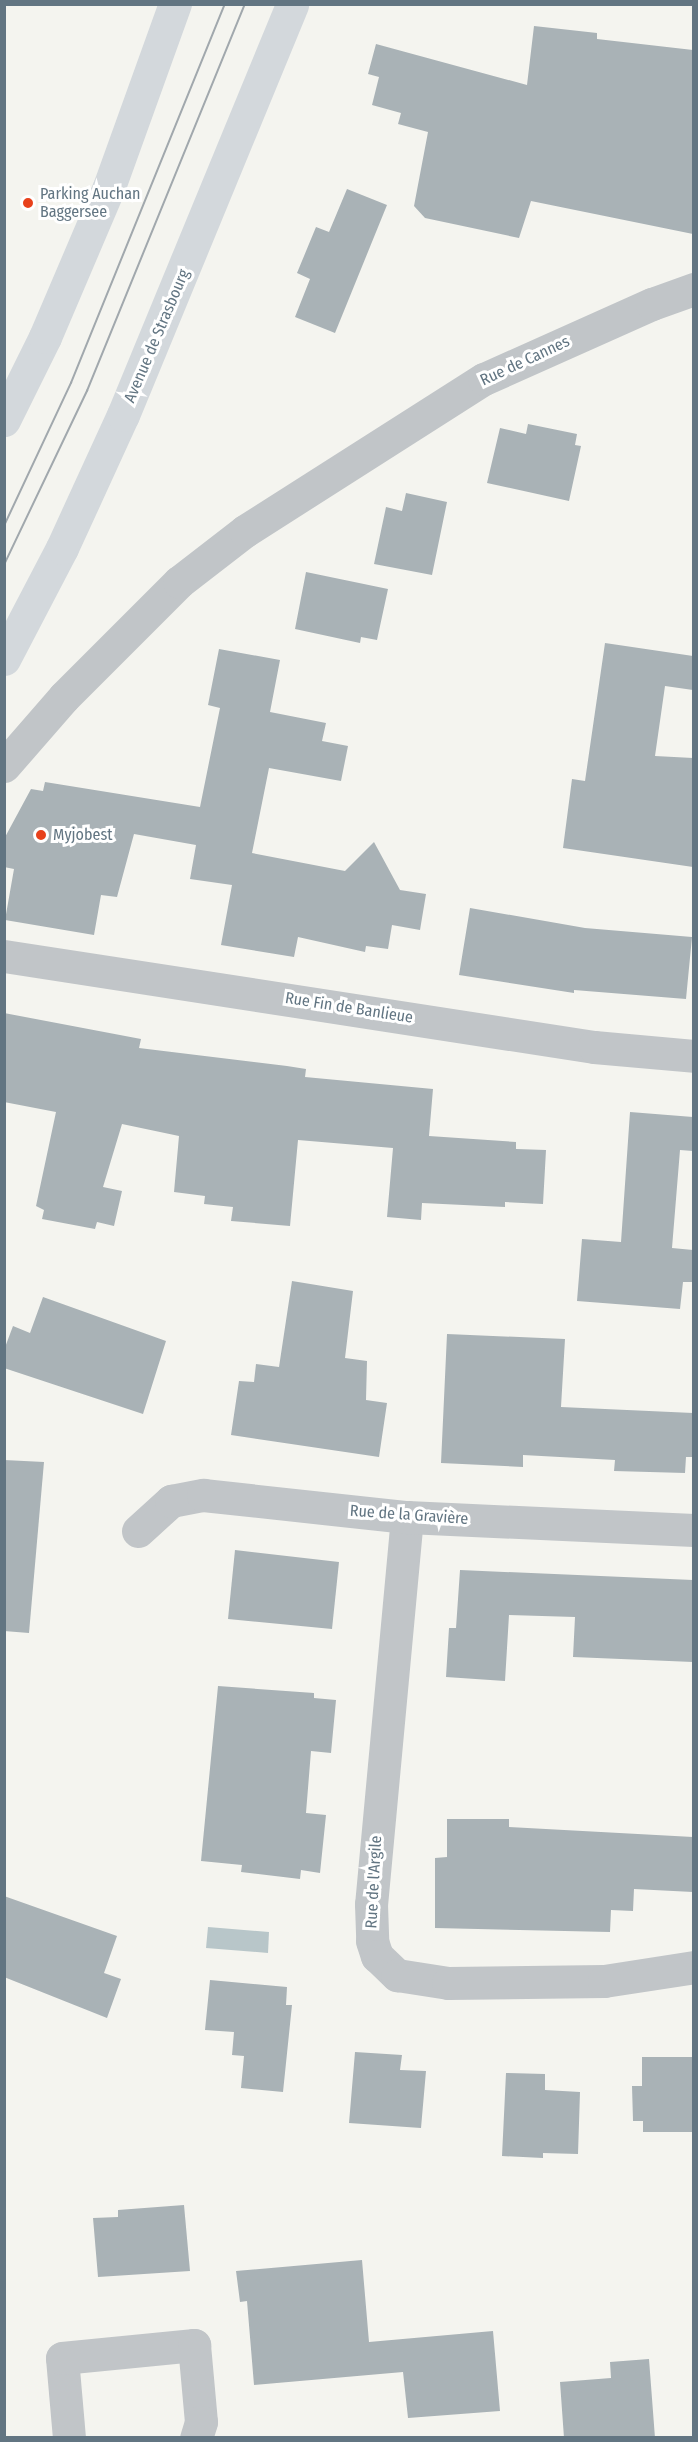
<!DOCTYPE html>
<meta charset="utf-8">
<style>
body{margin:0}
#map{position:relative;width:698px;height:2442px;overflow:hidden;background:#f4f4ef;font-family:"Fira Sans Condensed",sans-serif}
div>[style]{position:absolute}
.water>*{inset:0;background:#b8c6c9}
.building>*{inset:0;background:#a9b2b6}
.minor>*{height:33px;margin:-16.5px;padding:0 16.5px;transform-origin:16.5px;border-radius:16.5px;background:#c1c5c8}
.major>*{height:33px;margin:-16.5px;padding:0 16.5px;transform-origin:16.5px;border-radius:16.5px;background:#d3d8dc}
.tram>*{height:1.5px;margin:-0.75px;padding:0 0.75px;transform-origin:0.75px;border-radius:0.75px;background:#a1a8ad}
.dots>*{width:16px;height:16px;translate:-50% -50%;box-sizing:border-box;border:3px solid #fff;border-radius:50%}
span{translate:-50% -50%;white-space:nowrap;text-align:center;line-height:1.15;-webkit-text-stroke:6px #fff;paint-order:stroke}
.poi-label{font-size:16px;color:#627582}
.left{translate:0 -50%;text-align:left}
.street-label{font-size:16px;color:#627582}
.frame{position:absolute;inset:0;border:6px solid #627582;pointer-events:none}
</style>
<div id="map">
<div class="water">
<div style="clip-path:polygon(208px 1927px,269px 1932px,268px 1953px,206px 1948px)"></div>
</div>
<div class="building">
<div style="clip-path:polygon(534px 26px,597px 33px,597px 39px,693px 50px,693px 234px,531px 201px,519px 238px,425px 218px,414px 206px,428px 132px,398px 124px,401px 113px,372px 105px,379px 77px,368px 74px,376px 44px,527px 85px)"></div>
<div style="clip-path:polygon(347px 189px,387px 205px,335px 333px,295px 317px,310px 279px,297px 273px,316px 227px,329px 232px)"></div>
<div style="clip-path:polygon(528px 424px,577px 434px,575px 445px,581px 446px,569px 501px,487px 483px,500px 428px,526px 434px)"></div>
<div style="clip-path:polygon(406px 493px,447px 502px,432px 575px,374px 564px,386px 507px,402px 511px)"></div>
<div style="clip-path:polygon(306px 572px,388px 589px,377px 640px,361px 637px,360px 643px,295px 629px)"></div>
<div style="clip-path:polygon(605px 643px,693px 656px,693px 690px,665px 686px,655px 756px,693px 758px,693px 867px,563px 848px,572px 779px,585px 781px)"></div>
<div style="clip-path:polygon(219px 649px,280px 660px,270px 712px,326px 723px,322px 741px,348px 746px,341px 781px,269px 768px,252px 853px,345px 871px,374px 842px,400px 890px,426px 894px,420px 930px,392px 925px,388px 949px,366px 946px,365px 952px,298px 937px,294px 957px,221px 945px,232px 885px,190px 879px,196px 845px,134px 834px,117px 897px,101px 895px,94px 935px,5px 920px,14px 869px,4px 867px,4px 839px,31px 789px,43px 791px,45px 782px,200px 807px,220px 708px,208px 705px)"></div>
<div style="clip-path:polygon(470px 908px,585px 928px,692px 937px,686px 999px,574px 990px,574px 993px,459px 975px)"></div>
<div style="clip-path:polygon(4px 1013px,141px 1039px,139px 1048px,287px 1066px,306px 1069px,305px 1077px,433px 1089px,429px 1136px,516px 1142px,516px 1149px,546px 1150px,543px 1204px,505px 1202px,505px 1207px,422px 1203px,421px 1220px,387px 1217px,393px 1148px,298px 1140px,290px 1226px,231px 1221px,233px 1207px,204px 1204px,205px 1196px,174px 1192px,179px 1136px,122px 1124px,103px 1187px,122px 1191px,114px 1226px,97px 1222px,95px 1229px,42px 1219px,44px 1210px,36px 1206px,56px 1112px,4px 1102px)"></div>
<div style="clip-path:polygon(630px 1112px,693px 1117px,693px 1151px,680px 1150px,672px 1248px,693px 1250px,693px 1282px,683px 1282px,680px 1309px,577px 1301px,582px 1239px,621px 1242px)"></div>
<div style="clip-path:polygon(292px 1281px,353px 1291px,345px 1358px,367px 1361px,366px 1400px,387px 1403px,379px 1457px,231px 1435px,239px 1381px,254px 1382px,256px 1364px,279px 1367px)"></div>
<div style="clip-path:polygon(43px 1297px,166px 1341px,143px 1414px,4px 1368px,4px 1350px,13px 1326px,30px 1333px)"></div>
<div style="clip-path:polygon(447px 1334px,565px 1339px,561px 1407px,693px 1413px,693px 1457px,686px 1457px,685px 1473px,614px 1471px,615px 1460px,523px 1455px,523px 1467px,441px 1463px)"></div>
<div style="clip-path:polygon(4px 1460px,44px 1462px,29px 1633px,4px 1631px)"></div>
<div style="clip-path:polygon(235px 1550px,339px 1562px,332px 1629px,228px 1619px)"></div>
<div style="clip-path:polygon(460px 1570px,693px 1580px,693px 1662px,573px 1657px,575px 1617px,509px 1615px,505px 1681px,446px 1677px,449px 1628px,456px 1628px)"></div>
<div style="clip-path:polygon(218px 1686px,314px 1693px,314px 1698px,336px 1700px,331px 1753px,311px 1751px,306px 1813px,326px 1815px,320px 1873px,301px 1870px,300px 1879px,241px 1872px,242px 1865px,201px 1861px)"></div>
<div style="clip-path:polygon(447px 1819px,509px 1819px,509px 1827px,693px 1837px,693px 1892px,634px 1889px,633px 1911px,611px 1910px,610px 1932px,435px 1928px,435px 1858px,447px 1857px)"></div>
<div style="clip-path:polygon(4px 1896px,117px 1936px,104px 1973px,121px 1979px,107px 2018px,4px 1977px)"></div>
<div style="clip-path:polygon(210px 1980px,287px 1987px,286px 2005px,292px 2005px,283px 2092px,241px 2088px,244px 2056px,232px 2055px,234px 2032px,205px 2030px)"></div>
<div style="clip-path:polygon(355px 2052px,402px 2055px,400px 2070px,426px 2071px,421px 2128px,349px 2123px)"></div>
<div style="clip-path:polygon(642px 2057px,693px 2057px,693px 2132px,643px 2132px,643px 2121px,633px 2121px,632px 2086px,642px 2086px)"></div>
<div style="clip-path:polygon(506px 2073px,545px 2074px,545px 2090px,580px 2092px,578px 2154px,543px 2153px,543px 2158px,502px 2156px)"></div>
<div style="clip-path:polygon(184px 2205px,190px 2271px,98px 2277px,93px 2218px,118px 2217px,118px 2210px)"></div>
<div style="clip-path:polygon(362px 2260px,369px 2342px,493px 2331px,500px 2411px,408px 2418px,403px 2372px,254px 2385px,247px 2301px,240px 2302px,236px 2271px)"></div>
<div style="clip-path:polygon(649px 2359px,655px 2438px,564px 2438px,560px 2382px,611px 2378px,610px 2362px)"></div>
</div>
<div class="minor">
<div style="left:4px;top:766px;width:91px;rotate:-49deg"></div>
<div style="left:64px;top:697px;width:163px;rotate:-45deg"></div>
<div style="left:179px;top:582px;width:83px;rotate:-37.7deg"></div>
<div style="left:245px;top:531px;width:283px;rotate:-32.5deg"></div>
<div style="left:484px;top:379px;width:184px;rotate:-24.1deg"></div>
<div style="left:652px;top:304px;width:45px;rotate:-19.7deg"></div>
<div style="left:4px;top:956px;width:597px;rotate:8.77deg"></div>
<div style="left:594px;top:1047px;width:100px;rotate:5.1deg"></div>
<div style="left:407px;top:1517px;width:389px;rotate:95.3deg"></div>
<div style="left:371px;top:1904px;width:37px;rotate:88deg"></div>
<div style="left:372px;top:1941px;width:16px;rotate:72deg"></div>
<div style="left:377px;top:1956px;width:28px;rotate:44deg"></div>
<div style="left:397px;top:1975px;width:52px;rotate:8.9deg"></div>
<div style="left:448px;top:1983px;width:156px;rotate:-0.7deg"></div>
<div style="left:604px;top:1981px;width:91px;rotate:-8.8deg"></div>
<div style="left:138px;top:1531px;width:45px;rotate:-42.3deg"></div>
<div style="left:171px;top:1501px;width:33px;rotate:-11deg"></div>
<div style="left:203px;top:1495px;width:205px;rotate:6.2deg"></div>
<div style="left:407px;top:1517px;width:287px;rotate:2.6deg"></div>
<div style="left:69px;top:2438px;width:80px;rotate:-95deg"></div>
<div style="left:62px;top:2358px;width:133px;rotate:-5.6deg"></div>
<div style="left:194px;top:2345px;width:77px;rotate:84.8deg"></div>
<div style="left:201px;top:2422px;width:17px;rotate:107deg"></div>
</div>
<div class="major">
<div style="left:4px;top:420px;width:93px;rotate:-63.7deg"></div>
<div style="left:45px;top:337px;width:163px;rotate:-66.9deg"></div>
<div style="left:109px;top:187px;width:195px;rotate:-70.2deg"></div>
<div style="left:4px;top:659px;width:125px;rotate:-62.4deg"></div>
<div style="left:62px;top:548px;width:146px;rotate:-65.4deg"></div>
<div style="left:123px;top:415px;width:444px;rotate:-67.6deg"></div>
</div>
<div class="tram">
<div style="left:4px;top:526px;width:158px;rotate:-64.9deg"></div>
<div style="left:71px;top:383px;width:409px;rotate:-67.9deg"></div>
<div style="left:4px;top:565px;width:193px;rotate:-64.5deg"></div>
<div style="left:87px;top:391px;width:418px;rotate:-67.8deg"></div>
</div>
<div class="dots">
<div style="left:28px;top:203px;background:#e8411b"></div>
<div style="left:41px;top:835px;background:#e8411b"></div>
</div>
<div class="poi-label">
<span class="left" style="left:40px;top:203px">Parking Auchan<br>Baggersee</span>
<span class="left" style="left:53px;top:835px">Myjobest</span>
</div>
<div class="street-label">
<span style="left:157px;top:336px;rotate:-67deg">Avenue de Strasbourg</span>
<span style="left:525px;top:361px;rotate:-25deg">Rue de Cannes</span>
<span style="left:349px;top:1008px;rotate:9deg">Rue Fin de Banlieue</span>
<span style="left:409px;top:1515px;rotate:4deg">Rue de la Gravière</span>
<span style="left:374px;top:1882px;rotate:-87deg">Rue de l'Argile</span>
</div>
<div class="frame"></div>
</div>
